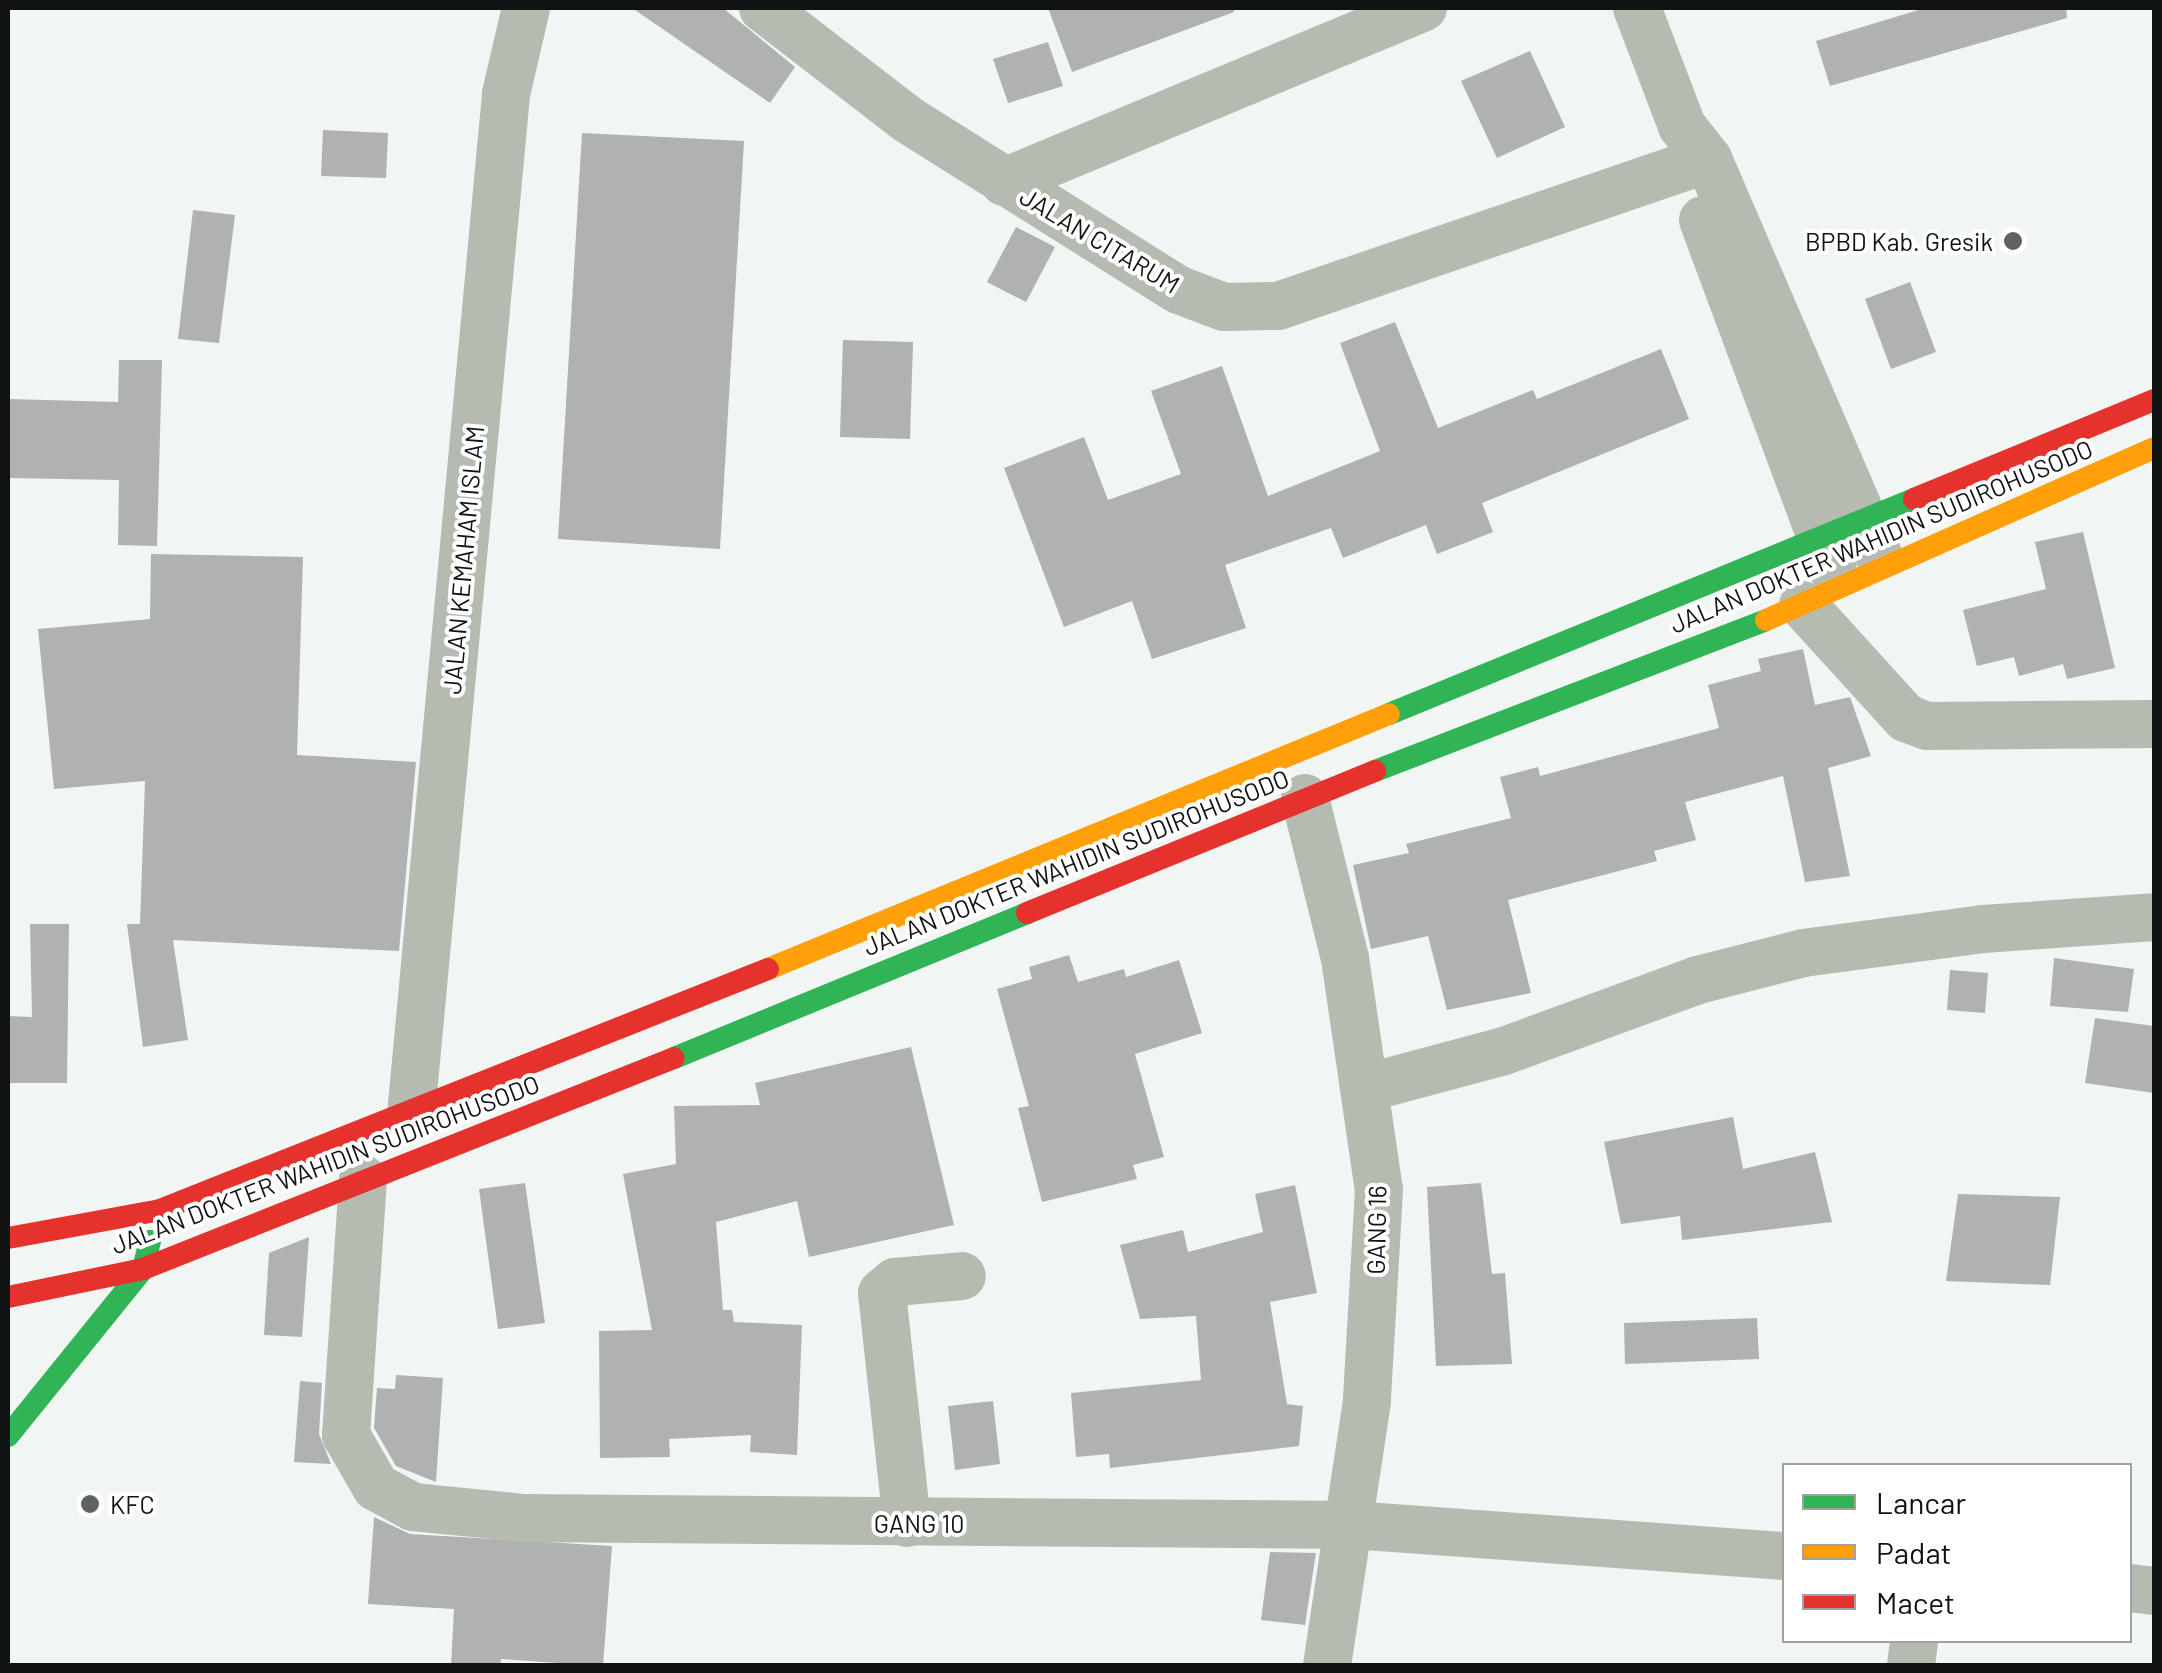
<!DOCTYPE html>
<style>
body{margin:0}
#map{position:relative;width:2162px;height:1673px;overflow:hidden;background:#f1f5f3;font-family:Barlow,sans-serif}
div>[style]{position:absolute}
.building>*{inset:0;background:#afb2b1}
.street>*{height:48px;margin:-24px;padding:0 24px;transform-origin:24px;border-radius:24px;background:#b6bbb1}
.fast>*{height:22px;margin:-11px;padding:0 11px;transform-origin:11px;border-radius:11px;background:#30b455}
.slow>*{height:22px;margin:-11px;padding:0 11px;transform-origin:11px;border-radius:11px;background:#ff9f0a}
.jam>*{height:22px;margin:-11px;padding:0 11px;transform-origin:11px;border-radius:11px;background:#e5322d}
.dots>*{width:28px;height:28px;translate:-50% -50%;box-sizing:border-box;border:5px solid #fff;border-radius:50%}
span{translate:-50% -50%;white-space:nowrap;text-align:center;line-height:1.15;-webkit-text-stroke:8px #fff;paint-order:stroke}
.street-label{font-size:25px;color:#111312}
.poi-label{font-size:25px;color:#111312}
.right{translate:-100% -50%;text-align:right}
.left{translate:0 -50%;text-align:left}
.frame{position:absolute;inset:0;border:10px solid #111312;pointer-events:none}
.legend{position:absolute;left:1782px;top:1463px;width:350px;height:180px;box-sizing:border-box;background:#fff;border:2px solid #a0a1a0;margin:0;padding:12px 18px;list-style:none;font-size:30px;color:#111312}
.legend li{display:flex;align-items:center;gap:20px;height:50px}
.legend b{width:50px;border:2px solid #a0a1a0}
</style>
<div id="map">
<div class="building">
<div style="clip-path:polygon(632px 8px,723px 8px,795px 67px,770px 103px)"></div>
<div style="clip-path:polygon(1048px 8px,1233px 8px,1234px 12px,1072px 72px)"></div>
<div style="clip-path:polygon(1925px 8px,2066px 8px,2067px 18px,1830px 86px,1816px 41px)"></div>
<div style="clip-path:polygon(1048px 42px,1063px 86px,1008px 103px,993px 59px)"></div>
<div style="clip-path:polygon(1530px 51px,1565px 127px,1497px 158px,1461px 81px)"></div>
<div style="clip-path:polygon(323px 130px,388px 133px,386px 178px,321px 176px)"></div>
<div style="clip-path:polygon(582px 133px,744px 141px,720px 549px,558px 539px)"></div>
<div style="clip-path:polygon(193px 210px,235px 215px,219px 343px,178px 339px)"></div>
<div style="clip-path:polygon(1016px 227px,1055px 247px,1026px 302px,987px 282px)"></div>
<div style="clip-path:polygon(1910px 282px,1936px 352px,1891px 369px,1865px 299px)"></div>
<div style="clip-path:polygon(1395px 322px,1438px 428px,1533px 390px,1537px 399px,1661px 349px,1689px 419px,1482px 503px,1493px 532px,1437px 554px,1426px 525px,1343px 558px,1331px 528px,1225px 565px,1246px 628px,1152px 659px,1132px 601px,1064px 627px,1004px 468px,1084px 437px,1108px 500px,1181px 474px,1151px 391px,1222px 366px,1268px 496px,1380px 451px,1340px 343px)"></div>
<div style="clip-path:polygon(843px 340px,913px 342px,910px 439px,840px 437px)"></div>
<div style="clip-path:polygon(119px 360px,162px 360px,157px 546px,118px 545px,119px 480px,8px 478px,8px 399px,118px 402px)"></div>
<div style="clip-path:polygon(2083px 532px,2115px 668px,2067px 679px,2063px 664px,2019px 676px,2014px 657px,1977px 666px,1963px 610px,2046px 589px,2035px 542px)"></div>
<div style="clip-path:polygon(151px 554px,303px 557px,297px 755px,416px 762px,399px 951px,173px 940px,188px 1040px,143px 1047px,127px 924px,140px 924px,145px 781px,54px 789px,38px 629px,150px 619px)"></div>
<div style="clip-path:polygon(1803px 649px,1815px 705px,1850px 697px,1871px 756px,1828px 768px,1850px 876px,1805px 882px,1783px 776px,1685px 802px,1696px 840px,1654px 851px,1657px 861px,1508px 900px,1531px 993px,1447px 1010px,1428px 936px,1371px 949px,1353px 865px,1409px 853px,1406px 844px,1511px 818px,1500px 777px,1538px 767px,1540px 776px,1719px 728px,1708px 685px,1761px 671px,1758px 659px)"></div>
<div style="clip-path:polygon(30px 924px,69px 924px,67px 1083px,8px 1083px,8px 1016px,32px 1017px)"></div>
<div style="clip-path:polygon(1069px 955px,1078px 982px,1124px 969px,1126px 977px,1179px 960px,1202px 1033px,1135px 1054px,1164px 1157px,1133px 1165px,1137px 1179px,1042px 1202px,1018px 1108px,1029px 1106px,997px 989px,1032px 979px,1029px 967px)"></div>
<div style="clip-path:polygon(2054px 958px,2134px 969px,2128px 1012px,2050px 1006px)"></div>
<div style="clip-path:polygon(1950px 970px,1988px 973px,1985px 1013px,1947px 1010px)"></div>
<div style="clip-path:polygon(2095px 1018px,2154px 1026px,2154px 1093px,2085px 1083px)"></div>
<div style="clip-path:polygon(911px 1047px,954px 1225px,809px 1257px,797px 1201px,716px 1222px,723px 1310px,732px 1310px,734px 1322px,802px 1325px,797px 1455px,750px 1452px,751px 1435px,669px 1439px,670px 1457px,600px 1458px,599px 1331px,652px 1330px,623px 1174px,676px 1164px,674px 1106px,760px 1105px,755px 1083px)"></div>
<div style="clip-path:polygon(1733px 1117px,1743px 1169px,1815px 1152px,1832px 1222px,1682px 1240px,1680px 1216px,1621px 1224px,1604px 1142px)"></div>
<div style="clip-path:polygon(525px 1183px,545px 1323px,498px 1329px,479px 1189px)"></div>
<div style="clip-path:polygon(1481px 1183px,1492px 1274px,1505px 1273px,1512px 1364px,1436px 1366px,1427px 1187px)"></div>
<div style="clip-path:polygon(1295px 1185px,1317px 1293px,1270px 1302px,1287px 1404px,1303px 1406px,1299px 1446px,1110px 1468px,1109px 1454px,1076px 1457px,1071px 1393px,1201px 1380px,1196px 1316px,1140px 1319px,1120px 1245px,1183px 1230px,1188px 1252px,1263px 1232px,1255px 1194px)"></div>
<div style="clip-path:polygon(1958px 1194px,2060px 1197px,2050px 1285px,1946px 1281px)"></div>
<div style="clip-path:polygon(309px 1237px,302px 1337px,264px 1335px,269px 1253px)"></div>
<div style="clip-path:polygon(1757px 1318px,1759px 1359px,1625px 1364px,1624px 1323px)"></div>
<div style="clip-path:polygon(396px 1375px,443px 1378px,436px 1482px,396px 1466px,374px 1428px,377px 1388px,395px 1389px)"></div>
<div style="clip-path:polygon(300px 1381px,322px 1383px,319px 1434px,331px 1464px,294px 1462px)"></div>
<div style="clip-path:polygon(993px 1401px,1000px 1464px,955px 1470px,948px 1406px)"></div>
<div style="clip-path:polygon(374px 1517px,410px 1534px,612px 1546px,603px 1666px,501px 1659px,500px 1666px,451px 1666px,454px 1609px,368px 1604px)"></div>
<div style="clip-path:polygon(1270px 1552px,1316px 1553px,1305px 1625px,1261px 1620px)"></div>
</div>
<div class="street">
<div style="left:763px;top:8px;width:182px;rotate:37.6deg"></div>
<div style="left:907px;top:119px;width:321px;rotate:32.2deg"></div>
<div style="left:1179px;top:290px;width:48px;rotate:20.7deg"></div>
<div style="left:1224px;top:307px;width:54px;rotate:-1.1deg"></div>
<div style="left:1278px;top:306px;width:454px;rotate:-18.9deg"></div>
<div style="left:1637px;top:8px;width:126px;rotate:69.1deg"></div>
<div style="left:1682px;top:126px;width:42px;rotate:51.8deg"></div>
<div style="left:1708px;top:159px;width:428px;rotate:66.7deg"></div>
<div style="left:1004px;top:182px;width:454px;rotate:-22.6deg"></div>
<div style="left:1703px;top:220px;width:373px;rotate:69.6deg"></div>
<div style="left:1803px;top:605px;width:153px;rotate:47.7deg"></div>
<div style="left:1906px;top:718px;width:22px;rotate:21deg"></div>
<div style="left:1927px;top:726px;width:227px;rotate:-0.5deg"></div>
<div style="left:1305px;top:798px;width:165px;rotate:76deg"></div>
<div style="left:1345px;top:958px;width:234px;rotate:81.7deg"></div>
<div style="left:1379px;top:1190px;width:211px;rotate:93.3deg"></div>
<div style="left:1367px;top:1401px;width:268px;rotate:98.6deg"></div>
<div style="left:1366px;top:1088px;width:143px;rotate:-15deg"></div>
<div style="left:1504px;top:1051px;width:207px;rotate:-20.1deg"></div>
<div style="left:1698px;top:980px;width:108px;rotate:-14.4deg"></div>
<div style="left:1803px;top:953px;width:182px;rotate:-7.6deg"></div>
<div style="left:1983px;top:929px;width:171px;rotate:-4deg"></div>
<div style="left:411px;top:1115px;width:1025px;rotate:-84.68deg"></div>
<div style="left:506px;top:94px;width:88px;rotate:-76.9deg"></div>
<div style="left:363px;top:1179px;width:257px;rotate:93.8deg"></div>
<div style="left:346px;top:1435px;width:60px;rotate:60deg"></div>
<div style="left:376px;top:1487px;width:42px;rotate:28.4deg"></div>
<div style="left:413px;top:1507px;width:111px;rotate:5.7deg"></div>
<div style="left:523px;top:1518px;width:828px;rotate:0.48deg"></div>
<div style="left:1351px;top:1525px;width:434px;rotate:4.1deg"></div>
<div style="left:907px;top:1523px;width:231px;rotate:-96.2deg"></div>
<div style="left:882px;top:1293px;width:17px;rotate:-40deg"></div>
<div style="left:895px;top:1282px;width:67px;rotate:-5.1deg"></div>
<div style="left:2130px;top:1588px;width:24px;rotate:7deg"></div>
<div style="left:1911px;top:1666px;width:26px;rotate:-83deg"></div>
</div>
<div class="fast">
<div style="left:1389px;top:714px;width:567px;rotate:-22.27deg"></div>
<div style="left:1375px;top:771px;width:419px;rotate:-21.1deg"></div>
<div style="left:674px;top:1058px;width:382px;rotate:-22.3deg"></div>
<div style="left:8px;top:1436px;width:215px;rotate:-51deg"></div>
<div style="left:143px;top:1269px;width:29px;rotate:-76deg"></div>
</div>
<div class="slow">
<div style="left:1766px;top:620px;width:424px;rotate:-23.9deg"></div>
<div style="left:768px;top:969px;width:671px;rotate:-22.32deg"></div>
</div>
<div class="jam">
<div style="left:1914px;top:499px;width:260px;rotate:-22.4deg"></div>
<div style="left:1027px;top:913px;width:376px;rotate:-22.2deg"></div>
<div style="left:8px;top:1238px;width:155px;rotate:-10.4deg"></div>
<div style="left:160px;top:1210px;width:654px;rotate:-21.62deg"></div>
<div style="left:8px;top:1297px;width:138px;rotate:-11.7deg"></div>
<div style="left:143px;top:1269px;width:571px;rotate:-21.67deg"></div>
</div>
<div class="dots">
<div style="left:2013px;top:241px;background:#5f6261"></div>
<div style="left:90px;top:1504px;background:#5f6261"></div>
</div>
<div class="street-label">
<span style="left:1100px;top:240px;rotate:31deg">JALAN CITARUM</span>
<span style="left:1881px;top:536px;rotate:-23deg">JALAN DOKTER WAHIDIN SUDIROHUSODO</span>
<span style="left:463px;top:560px;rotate:-85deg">JALAN KEMAHAM ISLAM</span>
<span style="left:1076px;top:862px;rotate:-22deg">JALAN DOKTER WAHIDIN SUDIROHUSODO</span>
<span style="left:325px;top:1164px;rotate:-21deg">JALAN DOKTER WAHIDIN SUDIROHUSODO</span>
<span style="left:1376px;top:1230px;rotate:-89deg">GANG 16</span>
<span style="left:919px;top:1523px">GANG 10</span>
</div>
<div class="poi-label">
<span class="right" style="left:1993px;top:241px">BPBD Kab. Gresik</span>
<span class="left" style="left:110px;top:1504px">KFC</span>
</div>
<div class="frame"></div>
<ul class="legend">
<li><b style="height:12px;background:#30b455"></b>Lancar</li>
<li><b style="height:12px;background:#ff9f0a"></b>Padat</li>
<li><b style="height:12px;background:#e5322d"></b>Macet</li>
</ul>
</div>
